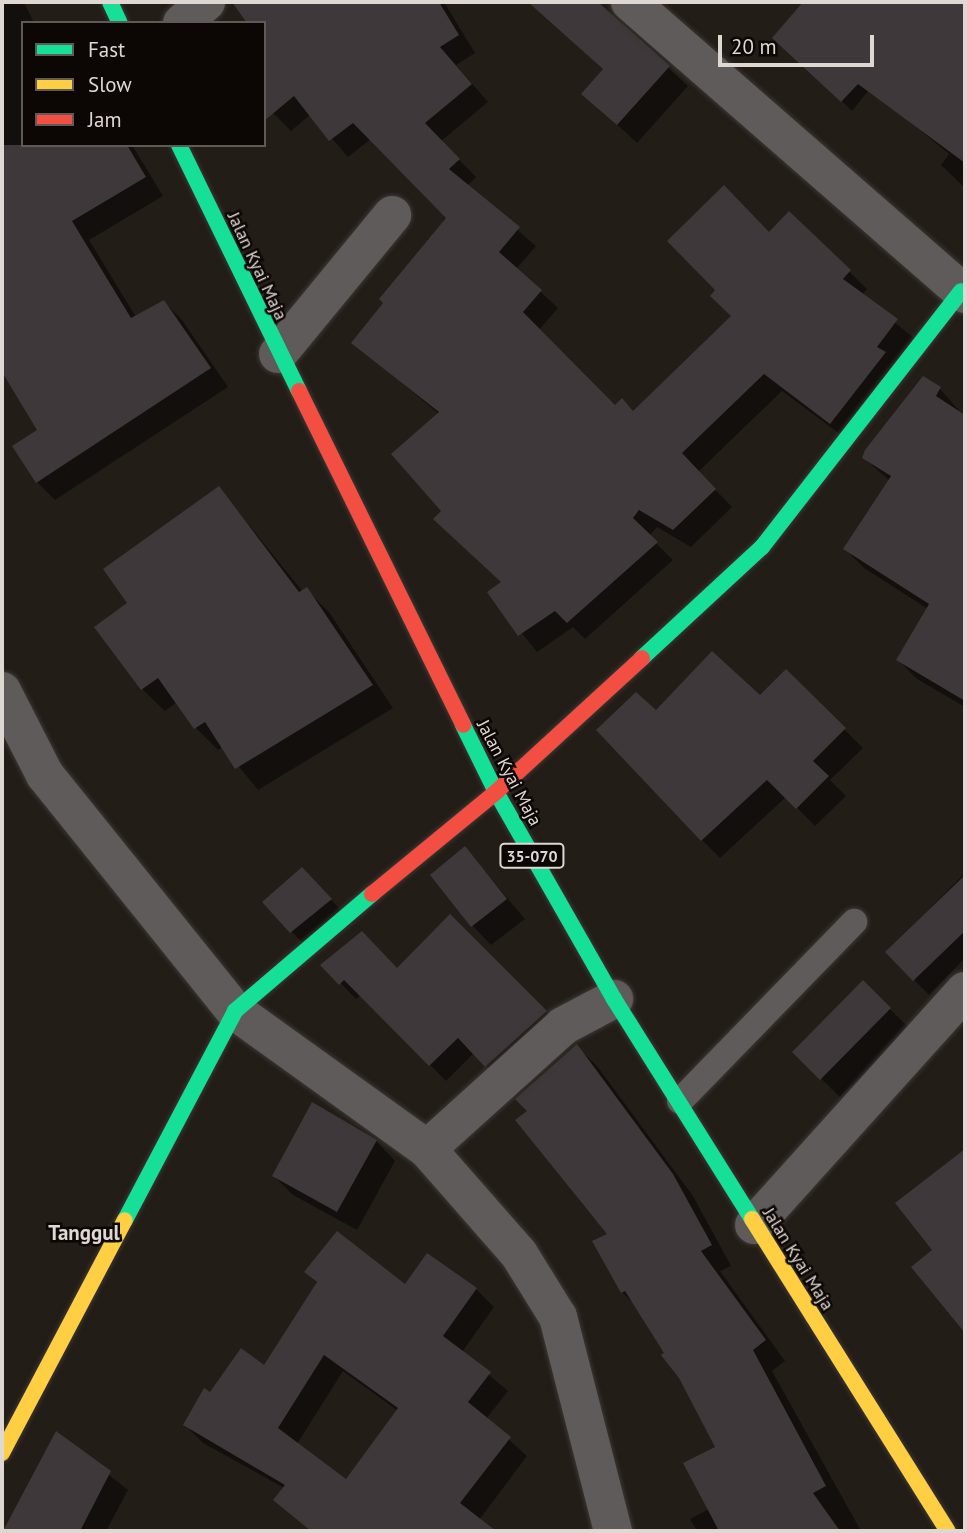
<!DOCTYPE html>
<style>
body{margin:0}
#map{position:relative;width:967px;height:1533px;overflow:hidden;background:#231d18;font-family:"PT Sans",sans-serif}
div>[style]{position:absolute}
.shadow>*{inset:0;background:#0007}
.building>*{inset:0;background:#3e383a}
.roads{filter:drop-shadow(0 0 2px #3c3733) drop-shadow(0 0 2px #3c3733)}
.lane>*{height:26px;margin:-13px;padding:0 13px;transform-origin:13px;border-radius:13px;background:#5f5b5b}
.street>*{height:38px;margin:-19px;padding:0 19px;transform-origin:19px;border-radius:19px;background:#5f5b5b}
.fast>*{height:16px;margin:-8px;padding:0 8px;transform-origin:8px;border-radius:8px;background:#16e098}
.slow>*{height:16px;margin:-8px;padding:0 8px;transform-origin:8px;border-radius:8px;background:#ffcf43}
.jam>*{height:16px;margin:-8px;padding:0 8px;transform-origin:8px;border-radius:8px;background:#f24e42}
span{translate:-50% -50%;white-space:nowrap;text-align:center;line-height:1.15;-webkit-text-stroke:5px #0c0705;paint-order:stroke}
.shield-label span{padding:2px 5px;background:#0c0705;border:2px solid;border-radius:5px;-webkit-text-stroke-width:0}
.shield-label{font-size:16px;color:#dfd7d2;font-weight:700}
.street-label{font-size:18px;color:#dfd7d2}
.quarter-label{font-size:21px;color:#dfd7d2;font-weight:700}
.frame{position:absolute;inset:0;border:4px solid #dfd7d2;pointer-events:none}
.legend{position:absolute;left:21px;top:21px;width:245px;height:126px;box-sizing:border-box;background:#0c0705;border:2px solid #605a57;margin:0;padding:9px 12px;list-style:none;font-size:21px;color:#dfd7d2}
.legend li{display:flex;align-items:center;gap:14px;height:35px}
.legend b{width:35px;border:2px solid #605a57}
.scale{position:absolute;left:718px;top:35px;width:156px;height:32px;box-sizing:border-box;border:4px solid #dfd7d2;border-top:0;padding-left:9px;font-size:21px;line-height:24px;white-space:nowrap;color:#dfd7d2;-webkit-text-stroke:5px #0c0705;paint-order:stroke}
</style>
<div id="map">
<div class="shadow">
<div style="clip-path:polygon(2px 2px,24px 2px,34px 23px,23px 23px,23px 145px,132px 145px,163px 196px,89px 240px,136px 317px,164px 302px,182px 320px,228px 387px,55px 500px,37px 482px,40px 431px,2px 368px,2px 320px,15px 313px,2px 286px)"></div>
<div style="clip-path:polygon(234px 2px,444px 2px,475px 53px,456px 65px,488px 102px,441px 141px,476px 177px,467px 186px,536px 246px,516px 269px,558px 308px,539px 330px,615px 407px,634px 412px,733px 316px,770px 234px,789px 214px,867px 289px,861px 295px,914px 338px,848px 440px,782px 391px,698px 472px,732px 507px,691px 547px,657px 527px,649px 536px,673px 560px,585px 639px,573px 627px,537px 652px,489px 593px,503px 583px,443px 511px,439px 414px,353px 342px,448px 218px,371px 139px,348px 157px,311px 114px,291px 131px,273px 113px,264px 103px,264px 23px,250px 23px)"></div>
<div style="clip-path:polygon(530px 2px,596px 2px,688px 86px,637px 143px,584px 94px,605px 70px)"></div>
<div style="clip-path:polygon(805px 2px,912px 2px,927px 18px,852px 111px,775px 37px)"></div>
<div style="clip-path:polygon(965px 52px,965px 188px,941px 165px,949px 154px,903px 116px)"></div>
<div style="clip-path:polygon(923px 378px,940px 389px,965px 417px,965px 707px,917px 679px,898px 660px,928px 609px,864px 568px,845px 549px,890px 481px,864px 458px)"></div>
<div style="clip-path:polygon(219px 488px,303px 592px,306px 590px,329px 612px,393px 708px,258px 790px,223px 747px,218px 750px,196px 728px,177px 702px,165px 711px,142px 689px,96px 628px,129px 603px)"></div>
<div style="clip-path:polygon(786px 672px,863px 748px,830px 780px,846px 796px,815px 826px,786px 797px,720px 858px,702px 840px,656px 713px,760px 697px)"></div>
<div style="clip-path:polygon(465px 848px,525px 919px,491px 945px,472px 925px)"></div>
<div style="clip-path:polygon(965px 873px,965px 958px,929px 995px,887px 952px)"></div>
<div style="clip-path:polygon(321px 889px,349px 919px,311px 951px,291px 931px)"></div>
<div style="clip-path:polygon(451px 916px,562px 1027px,502px 1082px,474px 1053px,446px 1081px,361px 995px,356px 999px,323px 965px,398px 970px)"></div>
<div style="clip-path:polygon(863px 982px,909px 1028px,840px 1097px,794px 1052px)"></div>
<div style="clip-path:polygon(576px 1046px,597px 1066px,693px 1196px,731px 1266px,720px 1271px,785px 1361px,772px 1371px,861px 1531px,697px 1531px,690px 1519px,709px 1509px,717px 1448px,667px 1353px,639px 1309px,622px 1292px,609px 1234px,530px 1112px)"></div>
<div style="clip-path:polygon(376px 1141px,395px 1161px,357px 1230px,293px 1195px,274px 1176px)"></div>
<div style="clip-path:polygon(965px 1151px,965px 1326px,946px 1307px,934px 1250px,898px 1204px)"></div>
<div style="clip-path:polygon(evenodd,306px 1272px,406px 1286px,476px 1289px,494px 1307px,462px 1352px,508px 1391px,486px 1419px,527px 1456px,479px 1520px,493px 1531px,349px 1531px,333px 1515px,203px 1443px,185px 1425px,211px 1394px,265px 1367px,318px 1284px,306px 1272px,343px 1371px,398px 1411px,345px 1484px,297px 1444px,343px 1371px)"></div>
<div style="clip-path:polygon(56px 1433px,128px 1490px,106px 1531px,4px 1531px)"></div>
</div>
<div class="building">
<div style="clip-path:polygon(232px 2px,439px 2px,459px 35px,440px 47px,472px 84px,425px 123px,460px 159px,449px 169px,520px 227px,499px 252px,542px 290px,523px 312px,615px 405px,622px 398px,633px 411px,731px 316px,710px 296px,715px 290px,667px 241px,724px 185px,769px 232px,789px 211px,851px 270px,843px 279px,898px 319px,877px 347px,886px 352px,830px 424px,764px 374px,682px 453px,716px 489px,673px 530px,639px 510px,633px 518px,658px 542px,567px 623px,555px 611px,518px 636px,487px 592px,501px 582px,433px 519px,441px 511px,391px 454px,439px 412px,351px 343px,383px 303px,379px 299px,446px 218px,353px 123px,329px 141px,294px 96px,264px 121px,264px 23px,247px 23px)"></div>
<div style="clip-path:polygon(528px 2px,598px 2px,670px 66px,617px 125px,581px 94px,603px 69px)"></div>
<div style="clip-path:polygon(803px 2px,965px 2px,965px 163px,858px 84px,841px 102px,772px 38px)"></div>
<div style="clip-path:polygon(2px 145px,127px 145px,146px 177px,72px 221px,131px 318px,164px 300px,211px 368px,36px 483px,12px 446px,37px 430px,2px 372px)"></div>
<div style="clip-path:polygon(923px 376px,941px 387px,936px 396px,965px 415px,965px 701px,896px 660px,929px 604px,843px 549px,891px 476px,862px 458px,865px 450px)"></div>
<div style="clip-path:polygon(219px 486px,299px 592px,307px 587px,373px 685px,235px 769px,205px 722px,194px 729px,158px 678px,141px 690px,94px 627px,127px 603px,103px 569px)"></div>
<div style="clip-path:polygon(712px 651px,760px 695px,786px 669px,846px 728px,813px 761px,829px 776px,796px 809px,767px 780px,701px 841px,596px 730px,636px 692px,656px 710px)"></div>
<div style="clip-path:polygon(465px 846px,507px 899px,471px 927px,430px 875px)"></div>
<div style="clip-path:polygon(302px 867px,332px 899px,290px 933px,262px 902px)"></div>
<div style="clip-path:polygon(965px 875px,965px 931px,913px 981px,885px 952px)"></div>
<div style="clip-path:polygon(450px 914px,547px 1011px,485px 1067px,458px 1038px,429px 1066px,344px 980px,339px 985px,320px 965px,362px 931px,397px 968px)"></div>
<div style="clip-path:polygon(863px 980px,891px 1008px,820px 1080px,792px 1052px)"></div>
<div style="clip-path:polygon(577px 1044px,673px 1174px,712px 1245px,701px 1251px,766px 1340px,753px 1350px,826px 1486px,813px 1493px,840px 1531px,719px 1531px,683px 1463px,715px 1447px,679px 1378px,661px 1355px,664px 1353px,625px 1291px,621px 1293px,592px 1241px,607px 1234px,515px 1120px,527px 1111px,515px 1099px)"></div>
<div style="clip-path:polygon(312px 1102px,377px 1140px,337px 1212px,272px 1176px)"></div>
<div style="clip-path:polygon(965px 1149px,965px 1333px,911px 1267px,932px 1250px,895px 1203px)"></div>
<div style="clip-path:polygon(evenodd,337px 1231px,405px 1284px,427px 1253px,477px 1288px,443px 1336px,491px 1372px,468px 1402px,511px 1437px,460px 1503px,496px 1531px,311px 1531px,273px 1500px,285px 1485px,183px 1425px,204px 1388px,210px 1392px,241px 1348px,264px 1365px,317px 1282px,304px 1272px,337px 1231px,324px 1355px,398px 1408px,346px 1479px,278px 1428px,324px 1355px)"></div>
<div style="clip-path:polygon(56px 1431px,111px 1471px,80px 1531px,3px 1531px)"></div>
</div>
<div class="roads">
<div class="lane">
<div style="left:680px;top:1101px;width:250px;rotate:-45.8deg"></div>
</div>
<div class="street">
<div style="left:630px;top:2px;width:444px;rotate:41.1deg"></div>
<div style="left:182px;top:23px;width:32px;rotate:-41deg"></div>
<div style="left:278px;top:354px;width:180px;rotate:-50.6deg"></div>
<div style="left:2px;top:691px;width:94px;rotate:62.9deg"></div>
<div style="left:45px;top:775px;width:303px;rotate:51.2deg"></div>
<div style="left:235px;top:1011px;width:236px;rotate:35.7deg"></div>
<div style="left:427px;top:1149px;width:140px;rotate:48.8deg"></div>
<div style="left:519px;top:1254px;width:74px;rotate:58.2deg"></div>
<div style="left:558px;top:1317px;width:221px;rotate:75.6deg"></div>
<div style="left:427px;top:1149px;width:183px;rotate:-42.1deg"></div>
<div style="left:563px;top:1026px;width:58px;rotate:-27.9deg"></div>
<div style="left:754px;top:1225px;width:315px;rotate:-48deg"></div>
</div>
<div class="fast">
<div style="left:110px;top:2px;width:23px;rotate:65deg"></div>
<div style="left:179px;top:145px;width:274px;rotate:64deg"></div>
<div style="left:642px;top:658px;width:163px;rotate:-42.8deg"></div>
<div style="left:762px;top:547px;width:324px;rotate:-52.1deg"></div>
<div style="left:463px;top:725px;width:75px;rotate:63.8deg"></div>
<div style="left:496px;top:792px;width:238px;rotate:60.3deg"></div>
<div style="left:614px;top:999px;width:260px;rotate:57.9deg"></div>
<div style="left:125px;top:1220px;width:236px;rotate:-62.2deg"></div>
<div style="left:235px;top:1011px;width:180px;rotate:-40.5deg"></div>
</div>
<div class="slow">
<div style="left:752px;top:1219px;width:368px;rotate:57.9deg"></div>
<div style="left:2px;top:1453px;width:263px;rotate:-62.2deg"></div>
</div>
<div class="jam">
<div style="left:299px;top:391px;width:372px;rotate:63.8deg"></div>
<div style="left:372px;top:894px;width:161px;rotate:-39.4deg"></div>
<div style="left:496px;top:792px;width:198px;rotate:-42.5deg"></div>
</div>
</div>
<div class="shield-label">
<span style="left:532px;top:856px">35-070</span>
</div>
<div class="street-label">
<span style="left:257px;top:266px;rotate:65deg">Jalan Kyai Maja</span>
<span style="left:509px;top:773px;rotate:62deg">Jalan Kyai Maja</span>
<span style="left:798px;top:1259px;rotate:58deg">Jalan Kyai Maja</span>
</div>
<div class="quarter-label">
<span style="left:84px;top:1233px">Tanggul</span>
</div>
<div class="frame"></div>
<ul class="legend">
<li><b style="height:9px;background:#16e098"></b>Fast</li>
<li><b style="height:9px;background:#ffcf43"></b>Slow</li>
<li><b style="height:9px;background:#f24e42"></b>Jam</li>
</ul>
<div class="scale">20 m</div>
</div>
